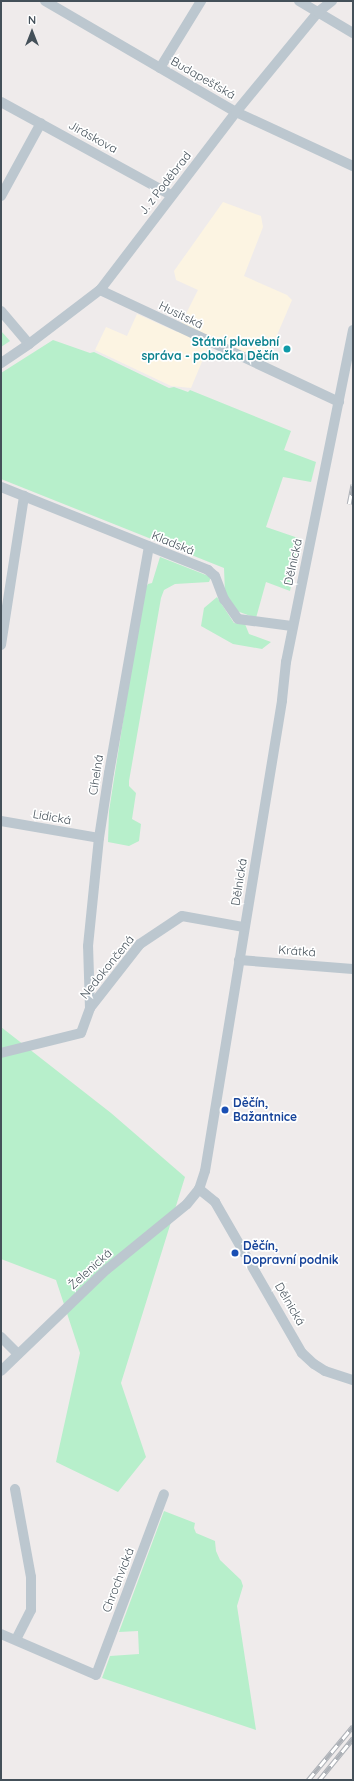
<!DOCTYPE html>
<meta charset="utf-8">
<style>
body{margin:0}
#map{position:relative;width:354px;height:1781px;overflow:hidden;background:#efebeb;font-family:Quicksand,sans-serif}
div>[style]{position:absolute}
.commercial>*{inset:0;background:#fcf4e2}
.green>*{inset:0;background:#b7efcb}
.street>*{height:10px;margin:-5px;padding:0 5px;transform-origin:5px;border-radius:5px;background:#bcc7cf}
.rail>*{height:4.5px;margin-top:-2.25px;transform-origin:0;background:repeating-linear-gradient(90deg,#fff 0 9px,#adb1b7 0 18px);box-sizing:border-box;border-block:1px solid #adb1b7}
.dots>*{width:11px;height:11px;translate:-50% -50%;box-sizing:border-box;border:2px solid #fff;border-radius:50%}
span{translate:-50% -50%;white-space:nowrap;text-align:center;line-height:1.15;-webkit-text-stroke:3.5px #fff;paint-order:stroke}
.street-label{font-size:12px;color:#445059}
.culture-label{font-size:12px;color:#0d838f;font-weight:700}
.right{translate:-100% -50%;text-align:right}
.transit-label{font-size:12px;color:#164399;font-weight:700}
.left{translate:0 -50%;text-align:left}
.frame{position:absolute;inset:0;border:2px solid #445059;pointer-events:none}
.north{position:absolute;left:12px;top:12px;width:40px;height:40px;-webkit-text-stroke:3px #fff;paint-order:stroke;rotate:0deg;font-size:11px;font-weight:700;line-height:16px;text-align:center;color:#445059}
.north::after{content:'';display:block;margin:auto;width:14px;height:18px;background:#445059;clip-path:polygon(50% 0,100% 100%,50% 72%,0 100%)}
</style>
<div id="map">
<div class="commercial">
<div style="clip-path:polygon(223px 202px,261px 216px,263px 227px,244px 276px,287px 295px,292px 300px,266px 361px,211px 340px,191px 388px,171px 386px,95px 350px,106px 327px,127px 336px,137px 314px,177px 332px,198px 290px,176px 280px,174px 271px)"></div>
</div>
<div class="green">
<div style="clip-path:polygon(1px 331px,10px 341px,1px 347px)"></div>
<div style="clip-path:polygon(53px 340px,90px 353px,94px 352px,169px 388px,174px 387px,188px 392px,190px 390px,291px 431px,284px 450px,316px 462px,311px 482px,283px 477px,266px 527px,301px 539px,290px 591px,266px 582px,256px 618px,234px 610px,225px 594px,224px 568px,1px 479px,1px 373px)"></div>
<div style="clip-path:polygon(160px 557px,211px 577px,209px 582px,175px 584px,164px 590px,161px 598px,129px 781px,129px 786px,136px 793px,132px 819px,141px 824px,139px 841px,129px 846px,108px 842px,109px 811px,143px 593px,148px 584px,152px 583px)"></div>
<div style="clip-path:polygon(217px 597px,234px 623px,245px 624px,249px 634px,271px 642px,262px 649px,233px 644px,201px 626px,204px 608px)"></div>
<div style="clip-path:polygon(1px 1027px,111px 1113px,185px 1177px,121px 1383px,146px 1457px,118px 1492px,56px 1462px,80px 1353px,56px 1280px,1px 1259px)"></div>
<div style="clip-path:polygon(164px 1511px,195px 1523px,194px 1528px,196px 1533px,215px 1541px,216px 1551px,220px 1560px,241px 1580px,243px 1586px,237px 1606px,256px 1730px,102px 1678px,110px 1656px,139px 1654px,138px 1631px,119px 1632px)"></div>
</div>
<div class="street">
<div style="left:45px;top:1px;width:221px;rotate:30.2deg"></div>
<div style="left:236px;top:112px;width:129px;rotate:24.8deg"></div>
<div style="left:299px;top:1px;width:63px;rotate:30.7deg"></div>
<div style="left:160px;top:68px;width:79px;rotate:-58.5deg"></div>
<div style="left:1px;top:102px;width:194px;rotate:28.7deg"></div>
<div style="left:1px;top:196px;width:83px;rotate:-61.3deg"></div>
<div style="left:100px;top:290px;width:264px;rotate:25.1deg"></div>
<div style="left:1px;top:311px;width:43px;rotate:49.7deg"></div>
<div style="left:353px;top:330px;width:339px;rotate:101.4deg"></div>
<div style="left:286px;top:662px;width:39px;rotate:96deg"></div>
<div style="left:282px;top:701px;width:476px;rotate:99.3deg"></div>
<div style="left:205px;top:1171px;width:19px;rotate:108deg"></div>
<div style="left:199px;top:1189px;width:21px;rotate:39deg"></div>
<div style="left:215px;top:1202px;width:174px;rotate:60.1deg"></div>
<div style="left:302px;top:1353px;width:16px;rotate:43deg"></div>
<div style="left:314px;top:1364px;width:13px;rotate:32deg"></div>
<div style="left:325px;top:1371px;width:29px;rotate:18deg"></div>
<div style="left:1px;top:363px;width:34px;rotate:-34deg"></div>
<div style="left:29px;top:344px;width:89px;rotate:-37.3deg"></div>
<div style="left:100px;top:290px;width:224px;rotate:-52.6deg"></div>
<div style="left:236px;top:112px;width:129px;rotate:-50.6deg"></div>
<div style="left:318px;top:12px;width:18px;rotate:-38deg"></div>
<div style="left:1px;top:487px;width:223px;rotate:21.8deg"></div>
<div style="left:208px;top:570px;width:9px;rotate:41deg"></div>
<div style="left:215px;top:576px;width:25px;rotate:69deg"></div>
<div style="left:224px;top:599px;width:24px;rotate:55deg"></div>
<div style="left:238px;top:619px;width:54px;rotate:7.4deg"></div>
<div style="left:1px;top:645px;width:151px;rotate:-81.2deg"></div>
<div style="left:1px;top:821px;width:99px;rotate:9.8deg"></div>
<div style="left:239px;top:960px;width:114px;rotate:4.5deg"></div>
<div style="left:90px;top:1008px;width:62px;rotate:-91.8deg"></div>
<div style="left:88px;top:946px;width:109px;rotate:-84.2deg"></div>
<div style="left:99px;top:838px;width:66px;rotate:-81.3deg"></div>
<div style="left:109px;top:773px;width:230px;rotate:-80deg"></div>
<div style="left:1px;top:1053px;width:82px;rotate:-14deg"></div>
<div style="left:81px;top:1033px;width:27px;rotate:-70deg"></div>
<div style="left:90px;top:1008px;width:81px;rotate:-52deg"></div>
<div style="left:140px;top:944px;width:50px;rotate:-33.7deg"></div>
<div style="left:182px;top:916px;width:63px;rotate:10.1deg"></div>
<div style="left:1px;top:1337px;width:24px;rotate:45deg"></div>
<div style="left:1px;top:1371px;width:146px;rotate:-43.9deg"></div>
<div style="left:106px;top:1270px;width:104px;rotate:-39.2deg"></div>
<div style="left:187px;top:1204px;width:19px;rotate:-51deg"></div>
<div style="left:15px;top:1489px;width:89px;rotate:79.7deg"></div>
<div style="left:31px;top:1577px;width:33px;rotate:90deg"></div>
<div style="left:31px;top:1610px;width:33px;rotate:117deg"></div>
<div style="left:1px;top:1634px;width:103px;rotate:23.3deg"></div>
<div style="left:96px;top:1675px;width:193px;rotate:-69.4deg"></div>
</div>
<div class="rail">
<div style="left:349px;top:504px;width:20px;rotate:-79deg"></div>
<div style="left:308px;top:1780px;width:70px;rotate:-50.2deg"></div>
<div style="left:319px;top:1780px;width:54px;rotate:-51deg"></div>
</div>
<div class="dots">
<div style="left:287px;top:349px;background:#0f9aa8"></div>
<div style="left:225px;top:1110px;background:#1a4fb4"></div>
<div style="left:235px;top:1253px;background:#1a4fb4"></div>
</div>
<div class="street-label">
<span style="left:203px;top:78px;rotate:30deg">Budapešťská</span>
<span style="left:93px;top:137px;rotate:29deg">Jiráskova</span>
<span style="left:165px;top:183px;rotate:-52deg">J. z Poděbrad</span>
<span style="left:181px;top:315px;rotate:26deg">Husitská</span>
<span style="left:173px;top:543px;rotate:22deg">Kladská</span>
<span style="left:293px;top:562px;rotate:-78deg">Dělnická</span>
<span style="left:96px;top:775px;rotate:-81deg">Cihelná</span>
<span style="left:52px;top:817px;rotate:10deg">Lidická</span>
<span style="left:239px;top:882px;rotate:-81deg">Dělnická</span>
<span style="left:297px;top:951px;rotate:4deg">Krátká</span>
<span style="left:107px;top:967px;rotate:-51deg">Nedokončená</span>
<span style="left:90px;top:1269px;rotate:-42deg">Želenická</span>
<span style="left:290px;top:1304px;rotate:60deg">Dělnická</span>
<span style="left:118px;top:1580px;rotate:-69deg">Chrochvická</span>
</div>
<div class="culture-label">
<span class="right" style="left:279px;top:349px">Státní plavební<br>správa - pobočka Děčín</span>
</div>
<div class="transit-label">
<span class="left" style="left:233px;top:1110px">Děčín,<br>Bažantnice</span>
<span class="left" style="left:243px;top:1253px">Děčín,<br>Dopravní podnik</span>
</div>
<div class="frame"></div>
<div class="north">N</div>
</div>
